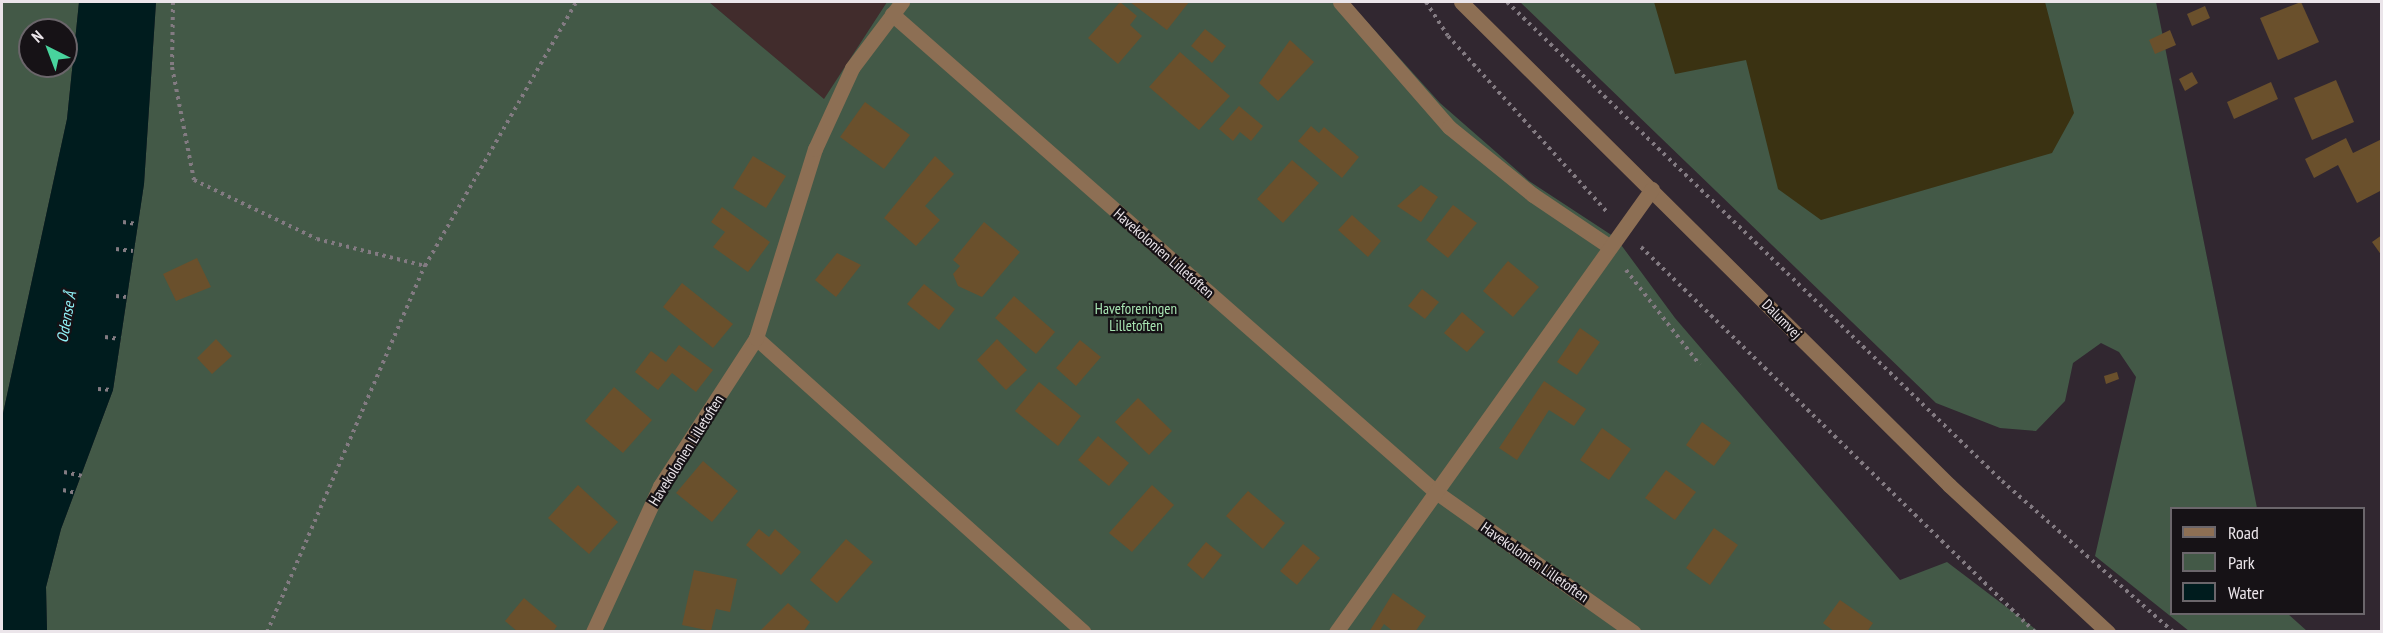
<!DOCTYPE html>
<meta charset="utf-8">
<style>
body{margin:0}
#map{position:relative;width:2383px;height:633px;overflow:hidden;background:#312730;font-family:"PT Sans Narrow",sans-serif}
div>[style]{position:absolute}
.industrial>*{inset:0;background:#412c2c}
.green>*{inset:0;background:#435947}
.sand>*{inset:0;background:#3a3212}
.water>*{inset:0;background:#001c1e}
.building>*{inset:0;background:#6a502c}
.path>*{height:4px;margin-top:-2px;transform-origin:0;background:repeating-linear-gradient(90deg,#837b82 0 3px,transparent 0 7.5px)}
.minor>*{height:15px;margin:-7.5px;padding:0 7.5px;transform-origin:7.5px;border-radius:7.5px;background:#8d6f54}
span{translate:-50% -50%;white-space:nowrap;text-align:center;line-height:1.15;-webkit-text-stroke:4.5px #161216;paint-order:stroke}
.street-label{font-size:15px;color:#ebe5ea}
.park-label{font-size:15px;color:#a8e5b3}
.water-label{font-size:16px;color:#91f2f8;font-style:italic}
.frame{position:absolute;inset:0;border:3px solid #ebe5ea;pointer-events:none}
.legend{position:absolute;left:2170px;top:507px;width:195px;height:108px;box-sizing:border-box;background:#161216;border:2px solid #6b666b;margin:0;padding:8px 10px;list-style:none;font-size:18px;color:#ebe5ea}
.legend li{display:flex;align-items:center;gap:12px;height:30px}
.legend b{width:30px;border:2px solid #6b666b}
.north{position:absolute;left:18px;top:18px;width:60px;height:60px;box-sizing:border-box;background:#161216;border:2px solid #6b666b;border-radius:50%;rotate:318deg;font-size:16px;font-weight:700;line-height:24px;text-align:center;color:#ebe5ea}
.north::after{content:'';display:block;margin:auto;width:21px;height:27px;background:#48d49d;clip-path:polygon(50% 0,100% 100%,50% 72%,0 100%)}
</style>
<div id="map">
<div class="industrial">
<div style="clip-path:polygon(709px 2px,887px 2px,824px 100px)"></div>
</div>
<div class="green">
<div style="clip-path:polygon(evenodd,2px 2px,79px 2px,67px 119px,2px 418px,2px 2px,30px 30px,66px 30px,66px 66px,30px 66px,30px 30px)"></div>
<div style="clip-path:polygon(156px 2px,709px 2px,824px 99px,887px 2px,1349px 2px,1440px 103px,1529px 181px,1616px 238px,1675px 318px,1900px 580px,1947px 562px,2038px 631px,47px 632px,46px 587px,61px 529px,113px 390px,144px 184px)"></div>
<div style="clip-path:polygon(1520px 2px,2156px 2px,2257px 508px,2172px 508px,2172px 614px,2288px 614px,2307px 631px,2189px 631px,2095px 556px,2136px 377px,2119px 352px,2101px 343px,2073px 363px,2065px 401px,2036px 431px,2000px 428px,1936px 403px)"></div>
</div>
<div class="sand">
<div style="clip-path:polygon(1654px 2px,2045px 2px,2074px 113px,2052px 153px,1821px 220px,1778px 189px,1746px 60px,1675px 74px)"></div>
</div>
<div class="water">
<div style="clip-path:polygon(79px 2px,156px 2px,144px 184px,113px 390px,61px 529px,46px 587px,47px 631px,2px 631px,2px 418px,67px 119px)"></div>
</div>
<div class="building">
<div style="clip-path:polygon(1120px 2px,1137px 16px,1130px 25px,1142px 36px,1118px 64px,1088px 38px)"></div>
<div style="clip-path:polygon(1130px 2px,1189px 2px,1167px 30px)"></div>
<div style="clip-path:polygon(2301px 2px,2319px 42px,2278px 60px,2260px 18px)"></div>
<div style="clip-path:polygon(2205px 6px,2210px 18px,2192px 26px,2187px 14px)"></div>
<div style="clip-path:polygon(1205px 29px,1226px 46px,1212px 63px,1191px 46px)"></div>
<div style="clip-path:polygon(2170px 30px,2176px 45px,2155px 54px,2149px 40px)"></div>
<div style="clip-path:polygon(1290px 40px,1314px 62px,1278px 101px,1259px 83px)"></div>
<div style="clip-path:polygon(1180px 52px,1230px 96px,1199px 130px,1149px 87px)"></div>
<div style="clip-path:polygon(2192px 72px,2198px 83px,2185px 91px,2179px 79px)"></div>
<div style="clip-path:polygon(2336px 80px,2354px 122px,2312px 140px,2294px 98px)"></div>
<div style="clip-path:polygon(2271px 82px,2278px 99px,2234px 119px,2227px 102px)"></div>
<div style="clip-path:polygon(865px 102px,910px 135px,884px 169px,840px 137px)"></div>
<div style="clip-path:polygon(1239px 106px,1263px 126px,1251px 141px,1240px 132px,1233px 141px,1219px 129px)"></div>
<div style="clip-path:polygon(1311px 126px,1319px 133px,1324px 127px,1359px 157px,1342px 178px,1298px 141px)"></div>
<div style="clip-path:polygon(2346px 138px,2353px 153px,2382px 139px,2382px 190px,2357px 203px,2338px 165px,2314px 178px,2305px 159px)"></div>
<div style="clip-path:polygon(753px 156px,786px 176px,766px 208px,733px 188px)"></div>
<div style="clip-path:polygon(935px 156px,954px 174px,925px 206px,940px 220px,916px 246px,884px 218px)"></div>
<div style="clip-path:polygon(1292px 160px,1319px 183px,1283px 223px,1257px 199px)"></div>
<div style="clip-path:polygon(1421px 185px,1438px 197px,1421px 222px,1397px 206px)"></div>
<div style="clip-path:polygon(1453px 205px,1477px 223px,1448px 258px,1426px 240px)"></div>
<div style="clip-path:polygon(722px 207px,770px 242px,748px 272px,713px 247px,725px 232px,711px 222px)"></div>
<div style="clip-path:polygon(1352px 215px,1381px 241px,1368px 257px,1338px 230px)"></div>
<div style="clip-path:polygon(984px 222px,1020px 252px,982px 297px,958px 286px,953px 274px,960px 266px,953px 260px)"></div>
<div style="clip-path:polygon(2382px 235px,2382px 256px,2372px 242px)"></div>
<div style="clip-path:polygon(837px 253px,861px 265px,836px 297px,815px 280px)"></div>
<div style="clip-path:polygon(197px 258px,211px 287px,176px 301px,163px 274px)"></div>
<div style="clip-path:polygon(1508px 261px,1539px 287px,1513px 317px,1483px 291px)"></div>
<div style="clip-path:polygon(682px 283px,733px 324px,713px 348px,663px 307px)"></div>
<div style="clip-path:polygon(924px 284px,955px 309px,939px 330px,907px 304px)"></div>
<div style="clip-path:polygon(1422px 289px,1439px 302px,1425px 319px,1408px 306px)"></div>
<div style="clip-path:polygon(1014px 296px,1055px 332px,1036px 354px,995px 318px)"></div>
<div style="clip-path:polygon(1462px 312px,1485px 332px,1467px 352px,1444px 333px)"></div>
<div style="clip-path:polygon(1580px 328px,1600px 342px,1577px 375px,1557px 362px)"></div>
<div style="clip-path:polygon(216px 339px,232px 356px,212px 374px,197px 358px)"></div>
<div style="clip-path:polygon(997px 339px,1027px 370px,1006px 390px,977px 360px)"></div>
<div style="clip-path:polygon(1080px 340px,1101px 357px,1076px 386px,1056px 368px)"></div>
<div style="clip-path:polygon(679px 345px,713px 370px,696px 392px,672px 373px,658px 390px,635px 372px,651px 351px,666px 362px)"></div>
<div style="clip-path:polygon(2117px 372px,2119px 379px,2106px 384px,2104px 376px)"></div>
<div style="clip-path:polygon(1544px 381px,1586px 409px,1574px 426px,1549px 410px,1517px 460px,1499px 448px)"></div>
<div style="clip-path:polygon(1039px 382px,1081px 416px,1058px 446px,1015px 411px)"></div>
<div style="clip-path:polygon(614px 387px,652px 420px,623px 453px,585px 421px)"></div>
<div style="clip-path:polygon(1138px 398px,1172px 431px,1149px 455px,1115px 422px)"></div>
<div style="clip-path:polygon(1702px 422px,1731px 443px,1714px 466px,1686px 445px)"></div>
<div style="clip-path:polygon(1602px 428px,1631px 449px,1609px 480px,1580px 460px)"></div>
<div style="clip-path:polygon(1098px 436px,1129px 463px,1109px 486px,1078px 460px)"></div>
<div style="clip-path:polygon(703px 461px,738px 491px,712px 522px,676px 493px)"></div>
<div style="clip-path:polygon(1666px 470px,1696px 492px,1675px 520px,1645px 498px)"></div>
<div style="clip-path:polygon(578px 485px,618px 522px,589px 554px,548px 518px)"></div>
<div style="clip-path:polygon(1152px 485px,1174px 505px,1132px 552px,1109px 533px)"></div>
<div style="clip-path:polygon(1248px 491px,1285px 523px,1263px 549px,1226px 516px)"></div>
<div style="clip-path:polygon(1714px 528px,1738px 545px,1710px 585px,1686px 568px)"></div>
<div style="clip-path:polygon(759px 529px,769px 537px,775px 529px,801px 552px,781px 575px,746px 545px)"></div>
<div style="clip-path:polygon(846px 539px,873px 562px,837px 603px,810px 580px)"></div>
<div style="clip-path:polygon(1206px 542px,1222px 555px,1203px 579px,1187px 565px)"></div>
<div style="clip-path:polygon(1303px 544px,1320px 558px,1297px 585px,1280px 571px)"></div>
<div style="clip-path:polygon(694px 570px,737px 579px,730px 612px,716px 609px,711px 631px,682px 625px)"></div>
<div style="clip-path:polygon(1393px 593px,1426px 616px,1415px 632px,1394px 632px,1384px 624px,1379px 632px,1369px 632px)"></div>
<div style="clip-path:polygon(524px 598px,557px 626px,553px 632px,518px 632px,505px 621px)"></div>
<div style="clip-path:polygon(1840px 600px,1873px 623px,1867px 632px,1835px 632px,1823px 623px)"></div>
<div style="clip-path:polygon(788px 603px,810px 622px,803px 632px,761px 630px)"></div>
</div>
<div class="path">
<div style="left:173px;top:2px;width:65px;rotate:90.9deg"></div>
<div style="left:172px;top:67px;width:115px;rotate:79deg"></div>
<div style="left:194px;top:180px;width:136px;rotate:25.6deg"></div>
<div style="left:317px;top:239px;width:111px;rotate:14deg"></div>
<div style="left:1426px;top:2px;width:40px;rotate:57.1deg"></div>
<div style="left:1448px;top:36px;width:237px;rotate:47.9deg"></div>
<div style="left:1507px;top:2px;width:689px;rotate:44.06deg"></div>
<div style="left:2002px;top:481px;width:228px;rotate:41.4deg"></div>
<div style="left:123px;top:222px;width:14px;rotate:8deg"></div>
<div style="left:1641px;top:247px;width:551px;rotate:44.34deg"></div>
<div style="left:116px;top:249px;width:17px;rotate:7deg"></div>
<div style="left:1626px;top:270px;width:120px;rotate:52.1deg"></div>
<div style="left:116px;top:296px;width:10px;rotate:6deg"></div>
<div style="left:105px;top:337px;width:15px;rotate:8deg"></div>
<div style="left:98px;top:389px;width:15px;rotate:4deg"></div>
<div style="left:64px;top:472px;width:19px;rotate:12deg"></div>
<div style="left:63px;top:490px;width:13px;rotate:13deg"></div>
<div style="left:267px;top:632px;width:399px;rotate:-66.7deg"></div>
<div style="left:425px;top:266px;width:304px;rotate:-60.2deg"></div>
</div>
<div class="minor">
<div style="left:1340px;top:2px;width:166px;rotate:48.9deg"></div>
<div style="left:1449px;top:127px;width:108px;rotate:39deg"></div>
<div style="left:1533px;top:195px;width:93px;rotate:34deg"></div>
<div style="left:1461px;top:2px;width:687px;rotate:44.7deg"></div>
<div style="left:1949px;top:485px;width:217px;rotate:42.8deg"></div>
<div style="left:892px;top:14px;width:724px;rotate:41.31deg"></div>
<div style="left:1436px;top:492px;width:242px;rotate:35.4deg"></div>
<div style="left:756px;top:338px;width:440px;rotate:41.9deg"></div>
<div style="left:593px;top:632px;width:161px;rotate:-65.3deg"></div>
<div style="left:660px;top:486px;width:176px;rotate:-57deg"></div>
<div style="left:756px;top:338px;width:198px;rotate:-72.7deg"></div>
<div style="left:815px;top:149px;width:89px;rotate:-65.4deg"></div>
<div style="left:852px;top:68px;width:83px;rotate:-52.9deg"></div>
<div style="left:1336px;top:632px;width:544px;rotate:-54.5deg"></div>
</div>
<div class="street-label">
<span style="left:1164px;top:253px;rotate:41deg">Havekolonien Lilletoften</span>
<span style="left:1782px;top:319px;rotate:45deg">Dalumvej</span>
<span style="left:686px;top:450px;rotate:-58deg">Havekolonien Lilletoften</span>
<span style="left:1535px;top:562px;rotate:35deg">Havekolonien Lilletoften</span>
</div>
<div class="park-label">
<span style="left:1136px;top:317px">Haveforeningen<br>Lilletoften</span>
</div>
<div class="water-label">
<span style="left:66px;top:317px;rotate:-80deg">Odense Å</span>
</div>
<div class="frame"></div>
<ul class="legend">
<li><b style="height:8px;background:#8d6f54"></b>Road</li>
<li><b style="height:16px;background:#435947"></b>Park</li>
<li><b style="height:16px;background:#001c1e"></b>Water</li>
</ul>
<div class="north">N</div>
</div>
